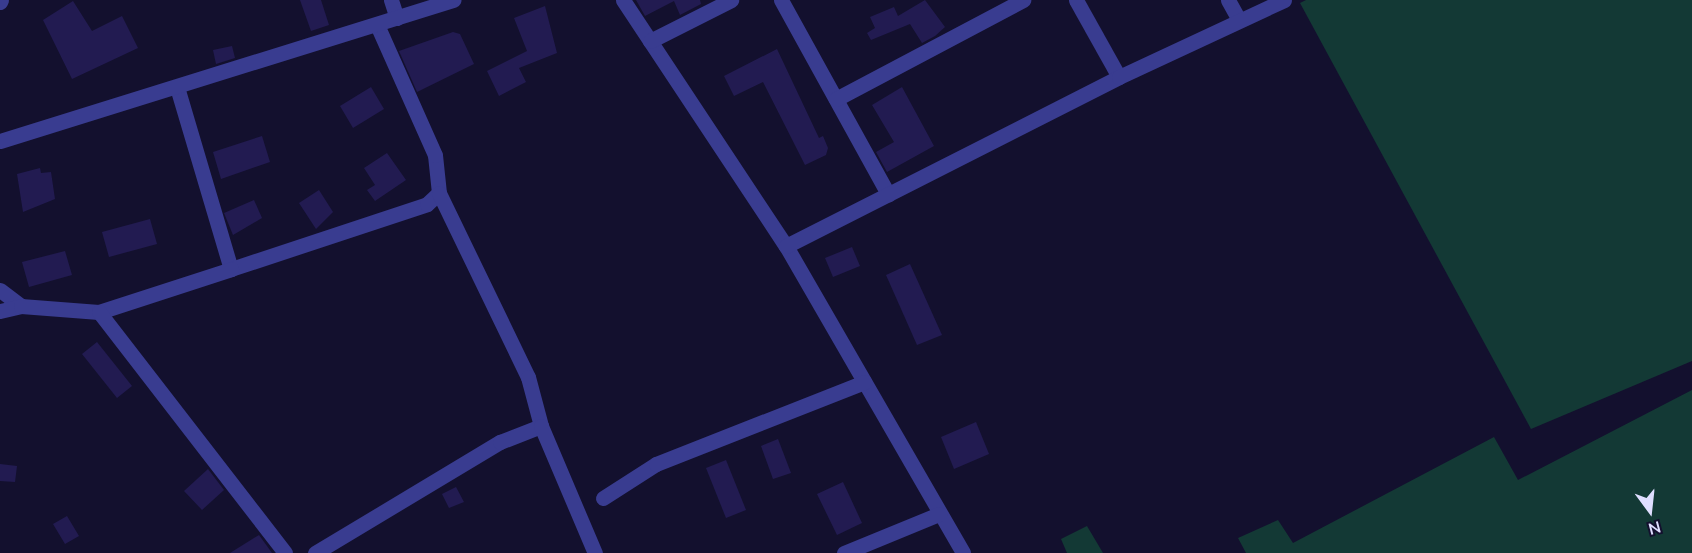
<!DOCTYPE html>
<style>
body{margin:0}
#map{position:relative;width:1692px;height:553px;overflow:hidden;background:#13102e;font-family:Mulish,sans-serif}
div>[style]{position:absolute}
.green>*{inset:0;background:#133935}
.building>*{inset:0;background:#221b51}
.minor>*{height:15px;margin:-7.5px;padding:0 7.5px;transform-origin:7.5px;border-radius:7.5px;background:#393c90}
span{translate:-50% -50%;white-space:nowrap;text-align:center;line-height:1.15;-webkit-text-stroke:4.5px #13102e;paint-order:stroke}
.north{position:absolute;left:1620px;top:481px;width:60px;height:60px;-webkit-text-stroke:4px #13102e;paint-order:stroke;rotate:165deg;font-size:16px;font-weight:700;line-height:24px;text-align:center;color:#dfdeff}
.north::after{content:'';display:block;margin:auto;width:21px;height:27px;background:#dfdeff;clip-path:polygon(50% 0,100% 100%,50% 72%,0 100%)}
</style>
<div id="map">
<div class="green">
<div style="clip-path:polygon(1306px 0,1692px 0,1692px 361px,1531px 429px,1300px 3px)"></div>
<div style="clip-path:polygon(1692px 390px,1692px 553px,1246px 553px,1238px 538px,1278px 520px,1293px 543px,1494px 437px,1518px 480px)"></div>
<div style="clip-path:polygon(1087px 526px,1103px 553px,1067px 553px,1061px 539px)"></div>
</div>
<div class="building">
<div style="clip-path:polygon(300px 0,321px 0,329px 25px,311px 31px)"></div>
<div style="clip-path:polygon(636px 0,700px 0,701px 4px,680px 15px,674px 1px,645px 16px)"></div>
<div style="clip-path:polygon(925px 0,945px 27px,935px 36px,922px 43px,910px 24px,871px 40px,867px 33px,875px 28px,870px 17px,894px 7px,898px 16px)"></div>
<div style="clip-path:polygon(73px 1px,92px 31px,122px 16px,138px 48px,72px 79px,43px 20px)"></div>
<div style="clip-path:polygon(545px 6px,557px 53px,519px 68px,526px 82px,499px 96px,487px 71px,527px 51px,514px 18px)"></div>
<div style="clip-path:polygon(453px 32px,460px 34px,474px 64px,417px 92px,399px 51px)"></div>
<div style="clip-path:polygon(232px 46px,235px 58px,216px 64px,213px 50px)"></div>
<div style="clip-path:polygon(777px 49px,819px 138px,823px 136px,828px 148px,826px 155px,805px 165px,763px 82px,734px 96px,724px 76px)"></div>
<div style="clip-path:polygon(371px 87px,384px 109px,353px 128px,340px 106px)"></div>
<div style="clip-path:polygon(902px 87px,934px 146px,887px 172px,876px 152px,894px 142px,872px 105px)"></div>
<div style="clip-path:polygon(262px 136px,270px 162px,221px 179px,213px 152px)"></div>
<div style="clip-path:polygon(387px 153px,406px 180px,375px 201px,367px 190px,375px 185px,364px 168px)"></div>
<div style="clip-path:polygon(40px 168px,41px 173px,51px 172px,55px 199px,23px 212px,17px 174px)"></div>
<div style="clip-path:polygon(319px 190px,333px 212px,316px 229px,299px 203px)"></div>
<div style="clip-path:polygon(254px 200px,262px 218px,233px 235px,224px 213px)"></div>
<div style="clip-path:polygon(150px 219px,157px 244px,109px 257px,102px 232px)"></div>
<div style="clip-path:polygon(852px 247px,860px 266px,833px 277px,825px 258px)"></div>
<div style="clip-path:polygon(65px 251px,72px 275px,29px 287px,22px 262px)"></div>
<div style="clip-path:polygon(910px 264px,942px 335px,917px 345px,886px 275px)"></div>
<div style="clip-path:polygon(97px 342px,132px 386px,117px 398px,82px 354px)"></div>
<div style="clip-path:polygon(976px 422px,989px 454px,954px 469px,941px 437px)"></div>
<div style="clip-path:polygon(778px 439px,791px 473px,773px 479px,761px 446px)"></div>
<div style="clip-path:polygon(726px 460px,746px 510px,726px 518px,706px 468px)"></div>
<div style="clip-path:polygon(0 464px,17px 466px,15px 482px,0 481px)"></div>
<div style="clip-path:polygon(208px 469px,224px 490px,202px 510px,184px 491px)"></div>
<div style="clip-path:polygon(843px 482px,862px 523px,837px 535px,817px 494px)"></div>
<div style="clip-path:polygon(456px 487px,464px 502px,449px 508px,442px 494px)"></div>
<div style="clip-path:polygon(67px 516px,79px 536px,65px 544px,53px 524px)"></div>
<div style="clip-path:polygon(259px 535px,272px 553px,230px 553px)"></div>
</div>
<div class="minor">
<div style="left:391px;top:0;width:19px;rotate:72deg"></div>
<div style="left:623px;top:0;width:295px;rotate:56.5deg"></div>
<div style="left:786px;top:246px;width:354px;rotate:60deg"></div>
<div style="left:781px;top:0;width:222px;rotate:61.1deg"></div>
<div style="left:1076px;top:0;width:88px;rotate:60.8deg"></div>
<div style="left:1228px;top:0;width:23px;rotate:61deg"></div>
<div style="left:0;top:2px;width:2px;rotate:-63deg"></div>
<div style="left:650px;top:41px;width:91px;rotate:-26.8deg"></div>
<div style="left:177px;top:87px;width:190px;rotate:73.5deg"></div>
<div style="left:231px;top:269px;width:206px;rotate:-18.3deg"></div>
<div style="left:427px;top:204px;width:16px;rotate:-43deg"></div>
<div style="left:439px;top:193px;width:38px;rotate:-96deg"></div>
<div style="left:435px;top:155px;width:140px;rotate:-114deg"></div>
<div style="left:836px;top:99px;width:212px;rotate:-27.9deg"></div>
<div style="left:0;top:141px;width:475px;rotate:-17.3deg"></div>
<div style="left:439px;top:193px;width:204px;rotate:64.2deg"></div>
<div style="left:528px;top:377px;width:51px;rotate:75.1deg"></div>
<div style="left:786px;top:246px;width:373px;rotate:-26.9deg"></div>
<div style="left:1119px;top:77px;width:182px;rotate:-25deg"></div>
<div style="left:0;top:290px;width:26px;rotate:37deg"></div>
<div style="left:0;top:311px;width:22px;rotate:-13deg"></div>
<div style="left:21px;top:306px;width:78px;rotate:4.4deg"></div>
<div style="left:99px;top:312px;width:139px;rotate:-18deg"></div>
<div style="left:99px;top:312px;width:304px;rotate:52.3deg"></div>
<div style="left:603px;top:498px;width:63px;rotate:-32.7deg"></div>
<div style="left:656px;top:464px;width:224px;rotate:-21.5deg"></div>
<div style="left:315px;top:553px;width:216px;rotate:-31deg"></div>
<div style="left:500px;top:442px;width:44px;rotate:-21.3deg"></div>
<div style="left:541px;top:426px;width:138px;rotate:67deg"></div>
<div style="left:844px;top:553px;width:103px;rotate:-22.3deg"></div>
</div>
<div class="north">N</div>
</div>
